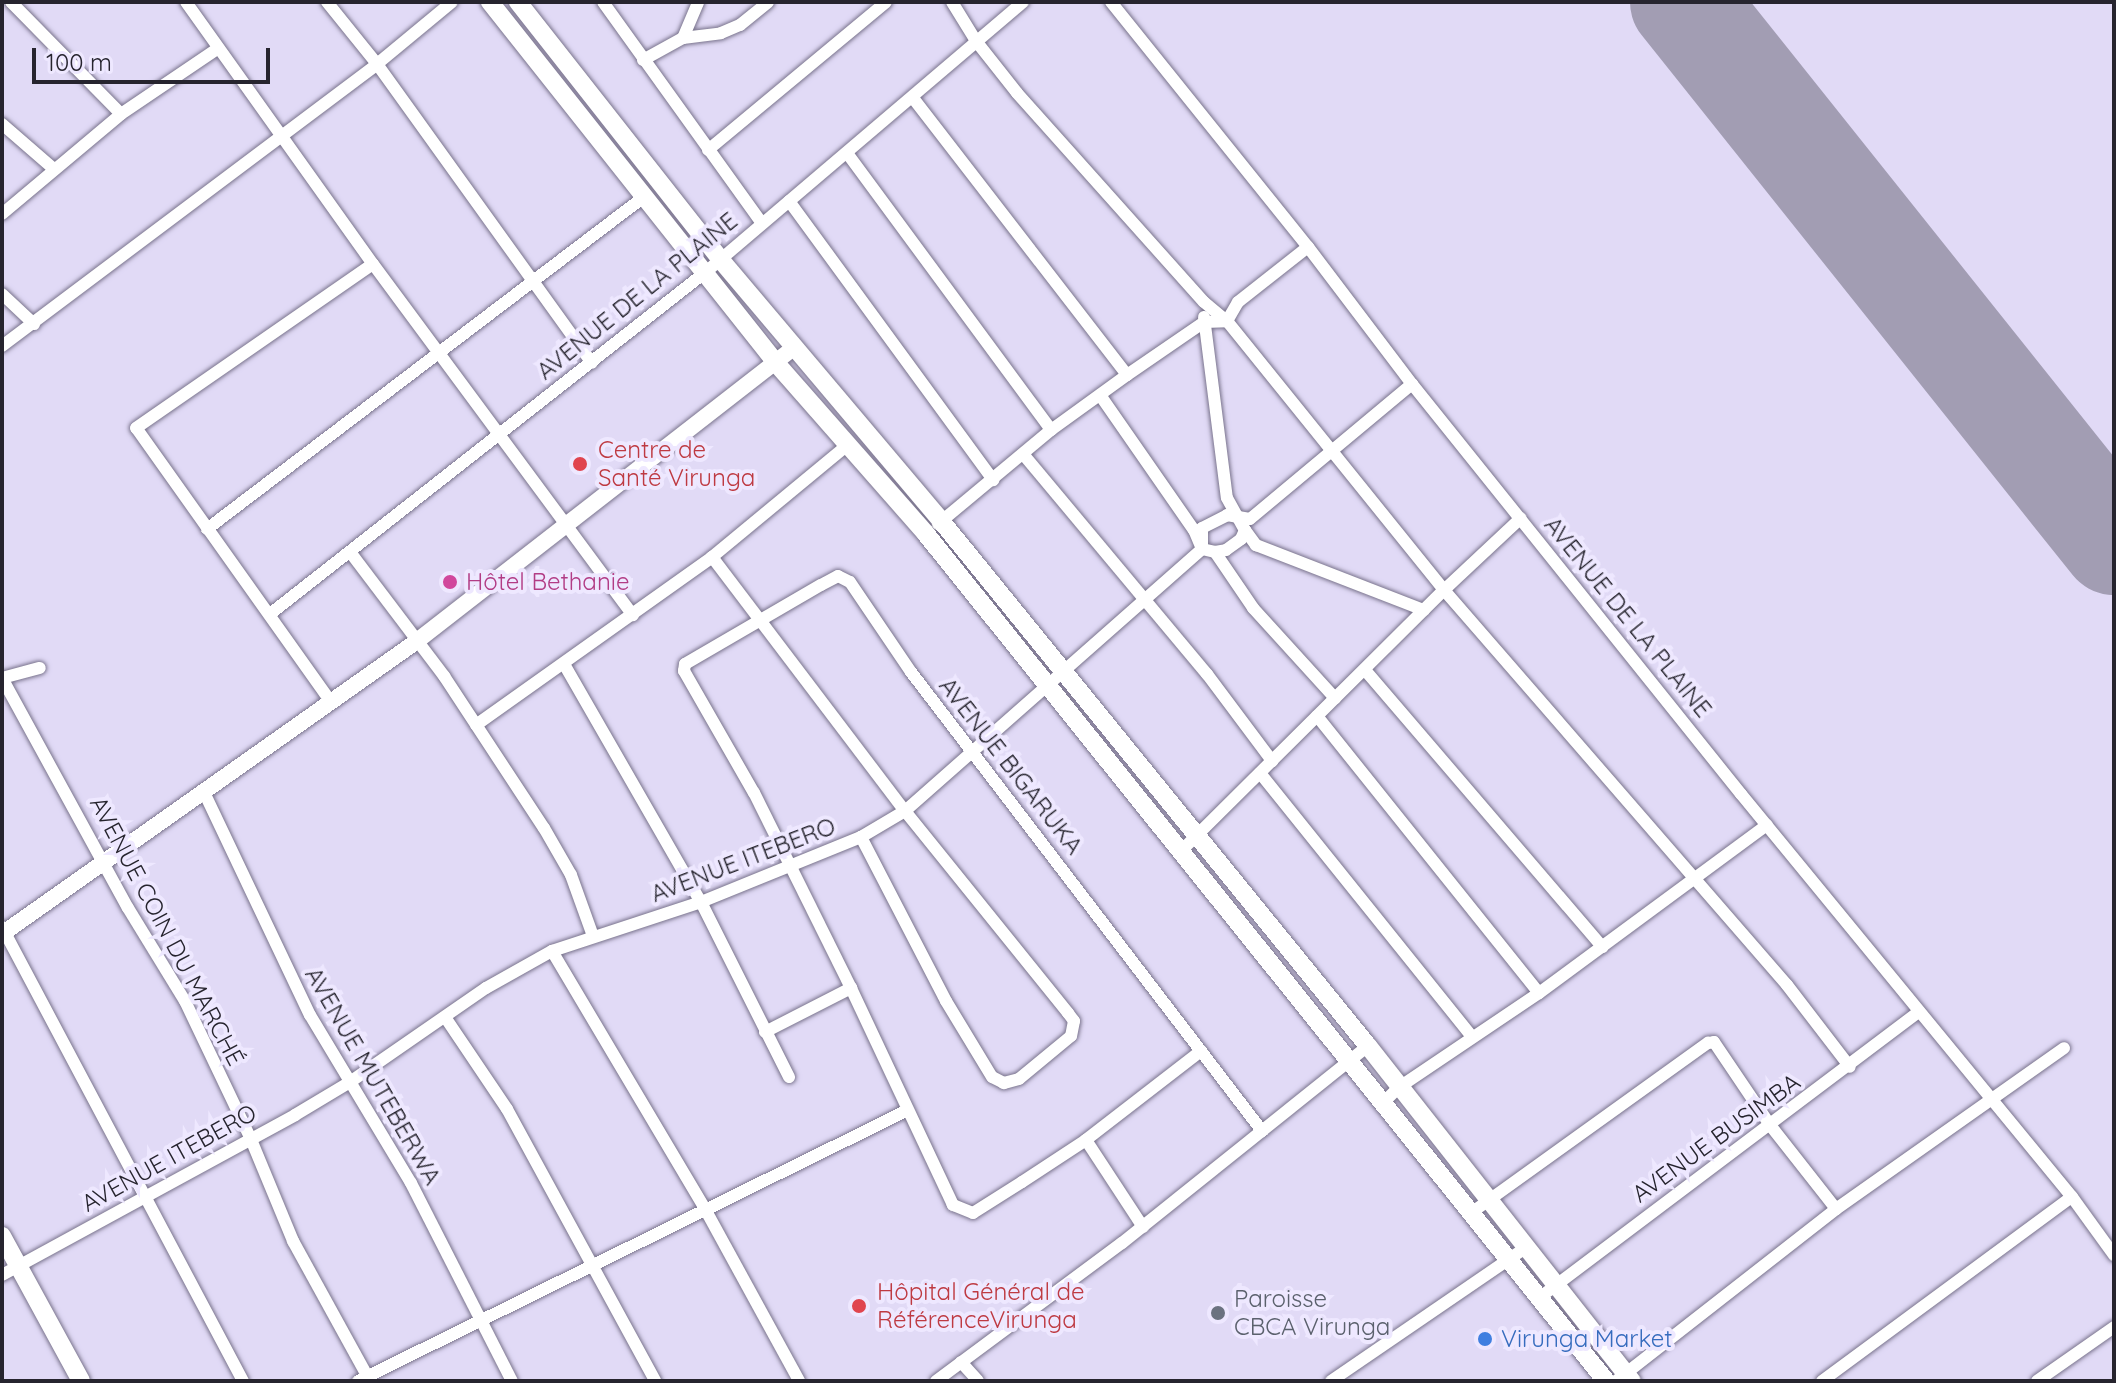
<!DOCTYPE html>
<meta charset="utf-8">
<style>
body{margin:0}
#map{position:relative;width:2116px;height:1383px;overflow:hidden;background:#e1daf6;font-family:Quicksand,sans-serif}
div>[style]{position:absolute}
.runway>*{height:106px;margin:-53px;padding:0 53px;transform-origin:53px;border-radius:53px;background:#a29db3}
.roads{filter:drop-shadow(0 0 2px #79738c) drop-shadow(0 0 2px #79738c)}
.minor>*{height:12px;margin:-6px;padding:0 6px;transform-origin:6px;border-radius:6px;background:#fff}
.tertiary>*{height:16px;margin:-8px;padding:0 8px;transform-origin:8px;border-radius:8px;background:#fff}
.secondary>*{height:18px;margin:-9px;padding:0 9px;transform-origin:9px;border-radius:9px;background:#fff}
.dots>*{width:22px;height:22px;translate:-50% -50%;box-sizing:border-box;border:4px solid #eee8ff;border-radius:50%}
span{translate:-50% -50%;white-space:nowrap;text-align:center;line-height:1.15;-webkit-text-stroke:8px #eee8ff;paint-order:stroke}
.street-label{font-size:24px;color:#26242e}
.health-label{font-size:24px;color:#be3a42}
.left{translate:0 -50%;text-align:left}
.hotel-label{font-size:24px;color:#b23c85}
.worship-label{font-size:24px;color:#5b616d}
.shop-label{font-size:24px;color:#366cbe}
.frame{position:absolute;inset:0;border:4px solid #26242e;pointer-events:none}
.scale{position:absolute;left:32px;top:48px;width:238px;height:36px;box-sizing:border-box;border:4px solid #26242e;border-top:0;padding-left:10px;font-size:24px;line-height:28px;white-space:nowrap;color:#26242e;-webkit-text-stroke:6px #eee8ff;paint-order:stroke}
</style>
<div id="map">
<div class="runway">
<div style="left:1683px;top:2px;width:691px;rotate:51.4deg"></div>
</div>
<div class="roads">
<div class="minor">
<div style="left:11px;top:2px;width:157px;rotate:45.5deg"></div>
<div style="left:186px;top:2px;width:322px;rotate:54.5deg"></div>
<div style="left:373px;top:264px;width:437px;rotate:53.5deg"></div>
<div style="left:327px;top:2px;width:80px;rotate:51.1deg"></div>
<div style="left:377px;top:64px;width:368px;rotate:54.3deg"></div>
<div style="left:603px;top:2px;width:272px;rotate:54.3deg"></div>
<div style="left:952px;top:2px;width:46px;rotate:58.4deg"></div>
<div style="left:976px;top:41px;width:66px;rotate:51.7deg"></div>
<div style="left:1017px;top:93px;width:280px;rotate:48.2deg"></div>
<div style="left:1204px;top:302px;width:30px;rotate:40deg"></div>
<div style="left:1227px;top:321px;width:346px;rotate:51.1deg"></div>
<div style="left:1444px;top:590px;width:523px;rotate:49.03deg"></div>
<div style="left:1787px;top:985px;width:103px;rotate:52.5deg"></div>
<div style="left:1111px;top:2px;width:314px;rotate:51.2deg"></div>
<div style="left:1308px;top:247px;width:172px;rotate:52.8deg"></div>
<div style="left:1412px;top:384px;width:526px;rotate:51.26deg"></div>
<div style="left:1741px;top:794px;width:522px;rotate:50.6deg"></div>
<div style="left:2072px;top:1197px;width:72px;rotate:54.1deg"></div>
<div style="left:683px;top:38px;width:39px;rotate:-67deg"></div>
<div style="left:643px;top:60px;width:46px;rotate:-28.8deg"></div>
<div style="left:683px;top:38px;width:38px;rotate:-7deg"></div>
<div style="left:721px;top:33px;width:21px;rotate:-23deg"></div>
<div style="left:740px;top:25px;width:36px;rotate:-39deg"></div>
<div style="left:913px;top:98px;width:350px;rotate:52.3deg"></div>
<div style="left:2px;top:124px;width:69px;rotate:40.9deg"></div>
<div style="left:708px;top:150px;width:231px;rotate:-39.7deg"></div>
<div style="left:847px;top:153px;width:344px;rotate:53.6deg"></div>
<div style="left:789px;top:201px;width:346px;rotate:53.8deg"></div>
<div style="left:2px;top:214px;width:155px;rotate:-40deg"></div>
<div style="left:121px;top:114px;width:116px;rotate:-34.1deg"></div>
<div style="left:2px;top:294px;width:44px;rotate:43.2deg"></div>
<div style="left:1204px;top:317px;width:182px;rotate:82.8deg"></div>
<div style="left:1227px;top:498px;width:37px;rotate:61deg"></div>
<div style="left:1245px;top:530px;width:19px;rotate:54deg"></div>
<div style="left:1256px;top:545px;width:180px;rotate:21.2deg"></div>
<div style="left:2px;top:346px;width:469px;rotate:-36.9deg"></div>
<div style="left:377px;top:64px;width:97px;rotate:-39.6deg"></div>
<div style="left:1100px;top:395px;width:165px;rotate:55.2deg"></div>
<div style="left:1194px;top:530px;width:21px;rotate:67deg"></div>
<div style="left:1202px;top:549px;width:13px;rotate:13deg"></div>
<div style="left:1215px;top:552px;width:68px;rotate:55.8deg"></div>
<div style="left:1253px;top:608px;width:122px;rotate:47.7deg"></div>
<div style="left:1023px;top:454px;width:287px;rotate:50.1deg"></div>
<div style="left:1207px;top:674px;width:109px;rotate:53.2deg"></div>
<div style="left:938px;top:524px;width:147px;rotate:-39.8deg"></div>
<div style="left:1051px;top:430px;width:94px;rotate:-35.9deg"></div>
<div style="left:1127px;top:375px;width:93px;rotate:-34.5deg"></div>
<div style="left:1204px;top:322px;width:23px;rotate:-2deg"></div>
<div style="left:1227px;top:321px;width:22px;rotate:-60deg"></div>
<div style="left:1238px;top:302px;width:89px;rotate:-38.2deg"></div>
<div style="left:207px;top:529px;width:550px;rotate:-37.24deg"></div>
<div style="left:350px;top:552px;width:156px;rotate:52.8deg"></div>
<div style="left:444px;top:676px;width:182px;rotate:56.7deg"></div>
<div style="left:544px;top:828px;width:54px;rotate:60.1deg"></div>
<div style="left:571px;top:875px;width:65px;rotate:70.2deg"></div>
<div style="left:1215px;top:552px;width:11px;rotate:-10deg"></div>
<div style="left:1226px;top:550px;width:19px;rotate:-36deg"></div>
<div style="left:1241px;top:539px;width:10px;rotate:-66deg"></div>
<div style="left:712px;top:557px;width:319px;rotate:52.8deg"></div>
<div style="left:905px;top:811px;width:260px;rotate:51.1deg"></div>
<div style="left:1068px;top:1013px;width:10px;rotate:53deg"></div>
<div style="left:1074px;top:1021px;width:15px;rotate:101deg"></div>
<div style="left:1071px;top:1036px;width:67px;rotate:140.4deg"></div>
<div style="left:1019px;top:1079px;width:16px;rotate:165deg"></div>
<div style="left:1004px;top:1083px;width:13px;rotate:-153deg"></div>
<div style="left:992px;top:1077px;width:89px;rotate:-121.2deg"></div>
<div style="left:946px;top:1001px;width:185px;rotate:-117.4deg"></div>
<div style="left:270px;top:614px;width:556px;rotate:-38.13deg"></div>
<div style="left:707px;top:271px;width:415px;rotate:-40.4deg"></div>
<div style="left:564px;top:664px;width:275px;rotate:60.1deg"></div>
<div style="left:701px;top:902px;width:196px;rotate:63.3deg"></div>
<div style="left:1365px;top:670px;width:365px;rotate:49.4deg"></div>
<div style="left:2px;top:678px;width:262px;rotate:61.3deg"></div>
<div style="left:128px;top:908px;width:109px;rotate:58.5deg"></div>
<div style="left:185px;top:1001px;width:151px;rotate:64.5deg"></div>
<div style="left:250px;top:1137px;width:113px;rotate:67.5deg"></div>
<div style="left:293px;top:1241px;width:160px;rotate:61.2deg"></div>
<div style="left:2px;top:678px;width:39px;rotate:-15deg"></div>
<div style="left:331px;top:702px;width:336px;rotate:-125.4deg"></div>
<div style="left:136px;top:428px;width:288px;rotate:-34.7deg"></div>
<div style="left:1317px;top:716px;width:355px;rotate:51.3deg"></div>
<div style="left:476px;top:725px;width:290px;rotate:-35.4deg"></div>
<div style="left:712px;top:557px;width:174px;rotate:-39.6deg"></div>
<div style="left:1260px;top:773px;width:339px;rotate:51.2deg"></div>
<div style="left:203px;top:790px;width:249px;rotate:64.6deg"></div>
<div style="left:310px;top:1015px;width:196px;rotate:59deg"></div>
<div style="left:411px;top:1183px;width:222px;rotate:63deg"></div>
<div style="left:1180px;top:852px;width:372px;rotate:-44.8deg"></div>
<div style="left:1444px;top:590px;width:105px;rotate:-43.1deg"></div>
<div style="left:2px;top:927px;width:514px;rotate:62.04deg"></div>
<div style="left:552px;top:951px;width:300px;rotate:59.3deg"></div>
<div style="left:705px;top:1209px;width:196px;rotate:61.3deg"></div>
<div style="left:445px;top:1017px;width:111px;rotate:56deg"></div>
<div style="left:507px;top:1109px;width:310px;rotate:61.4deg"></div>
<div style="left:765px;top:1032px;width:97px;rotate:-27.1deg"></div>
<div style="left:1201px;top:1051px;width:145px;rotate:142.3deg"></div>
<div style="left:1086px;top:1140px;width:77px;rotate:146.7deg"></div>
<div style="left:1022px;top:1182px;width:58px;rotate:147.7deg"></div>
<div style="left:973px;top:1213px;width:22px;rotate:-158deg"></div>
<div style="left:953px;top:1205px;width:240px;rotate:-115.2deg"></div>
<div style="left:851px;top:988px;width:218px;rotate:-116.4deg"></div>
<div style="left:754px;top:793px;width:141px;rotate:-119.8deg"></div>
<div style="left:684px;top:671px;width:7px;rotate:-82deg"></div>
<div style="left:685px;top:664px;width:157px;rotate:-30.2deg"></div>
<div style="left:821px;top:585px;width:19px;rotate:-28deg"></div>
<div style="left:838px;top:576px;width:13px;rotate:27deg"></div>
<div style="left:850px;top:582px;width:109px;rotate:55.9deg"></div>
<div style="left:911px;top:672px;width:578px;rotate:52.59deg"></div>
<div style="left:1382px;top:1104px;width:23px;rotate:-45deg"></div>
<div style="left:1398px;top:1088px;width:170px;rotate:-34deg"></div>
<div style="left:1539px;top:993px;width:283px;rotate:-36.4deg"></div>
<div style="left:1086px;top:1140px;width:104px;rotate:56.8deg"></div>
<div style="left:1471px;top:1213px;width:292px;rotate:-35.7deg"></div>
<div style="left:1708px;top:1043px;width:6px;rotate:-9deg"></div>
<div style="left:1714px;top:1042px;width:100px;rotate:56deg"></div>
<div style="left:1770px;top:1125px;width:107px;rotate:51.8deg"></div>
<div style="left:2px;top:1275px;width:334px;rotate:-28.6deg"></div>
<div style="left:295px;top:1115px;width:64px;rotate:-31deg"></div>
<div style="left:350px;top:1082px;width:165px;rotate:-34.7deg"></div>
<div style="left:486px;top:988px;width:76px;rotate:-29.3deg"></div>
<div style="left:552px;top:951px;width:157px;rotate:-18.2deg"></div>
<div style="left:701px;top:902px;width:173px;rotate:-22.1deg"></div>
<div style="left:861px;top:837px;width:51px;rotate:-30.6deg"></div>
<div style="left:905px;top:811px;width:396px;rotate:-41.4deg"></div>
<div style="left:1202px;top:549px;width:21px;rotate:-90deg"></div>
<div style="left:1202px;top:528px;width:28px;rotate:-27deg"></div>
<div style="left:1227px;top:515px;width:23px;rotate:10deg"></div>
<div style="left:1250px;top:519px;width:211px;rotate:-39.8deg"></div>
<div style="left:1539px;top:1298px;width:476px;rotate:-37deg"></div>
<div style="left:961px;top:1362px;width:25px;rotate:48deg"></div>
<div style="left:358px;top:1381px;width:613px;rotate:-26.23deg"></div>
<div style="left:936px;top:1381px;width:232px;rotate:-36.6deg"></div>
<div style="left:1122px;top:1243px;width:315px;rotate:-38.7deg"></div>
<div style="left:1331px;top:1381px;width:237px;rotate:-34.4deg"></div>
<div style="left:1616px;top:1381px;width:279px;rotate:-38deg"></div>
<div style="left:1836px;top:1209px;width:279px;rotate:-35.2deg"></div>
<div style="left:1822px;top:1381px;width:310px;rotate:-36.4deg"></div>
<div style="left:2037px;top:1381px;width:94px;rotate:-35deg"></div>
</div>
<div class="tertiary">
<div style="left:2px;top:934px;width:508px;rotate:-35.22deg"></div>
<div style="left:417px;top:641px;width:478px;rotate:-37.9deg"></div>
</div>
<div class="secondary">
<div style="left:490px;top:2px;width:461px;rotate:51.6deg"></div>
<div style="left:776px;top:363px;width:227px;rotate:48.7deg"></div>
<div style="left:926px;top:534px;width:1086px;rotate:51.24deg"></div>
<div style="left:518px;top:2px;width:327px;rotate:51.8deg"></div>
<div style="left:720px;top:259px;width:344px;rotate:49.8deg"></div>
<div style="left:942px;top:522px;width:675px;rotate:50.89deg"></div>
<div style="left:1368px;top:1046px;width:427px;rotate:51.8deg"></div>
<div style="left:2px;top:1236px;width:165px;rotate:61.4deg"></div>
</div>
</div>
<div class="dots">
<div style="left:580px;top:464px;background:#e0444e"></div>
<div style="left:450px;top:582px;background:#d1479c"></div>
<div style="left:859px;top:1306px;background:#e0444e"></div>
<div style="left:1218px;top:1313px;background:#6b7280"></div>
<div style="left:1485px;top:1339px;background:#3f7fe0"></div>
</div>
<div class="street-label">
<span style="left:637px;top:296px;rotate:-39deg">AVENUE DE LA PLAINE</span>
<span style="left:1628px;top:617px;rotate:51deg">AVENUE DE LA PLAINE</span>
<span style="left:1011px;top:766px;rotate:52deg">AVENUE BIGARUKA</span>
<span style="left:743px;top:860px;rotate:-21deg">AVENUE ITEBERO</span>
<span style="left:167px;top:931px;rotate:62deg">AVENUE COIN DU MARCHÉ</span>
<span style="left:373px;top:1076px;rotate:60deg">AVENUE MUTEBERWA</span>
<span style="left:1716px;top:1138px;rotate:-36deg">AVENUE BUSIMBA</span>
<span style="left:169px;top:1158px;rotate:-29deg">AVENUE ITEBERO</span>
</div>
<div class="health-label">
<span class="left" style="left:598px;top:464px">Centre de<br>Santé Virunga</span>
<span class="left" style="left:877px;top:1306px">Hôpital Général de<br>RéférenceVirunga</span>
</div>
<div class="hotel-label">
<span class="left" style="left:466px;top:582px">Hôtel Bethanie</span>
</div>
<div class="worship-label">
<span class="left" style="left:1234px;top:1313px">Paroisse<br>CBCA Virunga</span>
</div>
<div class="shop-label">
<span class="left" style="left:1501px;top:1339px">Virunga Market</span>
</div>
<div class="frame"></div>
<div class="scale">100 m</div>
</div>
